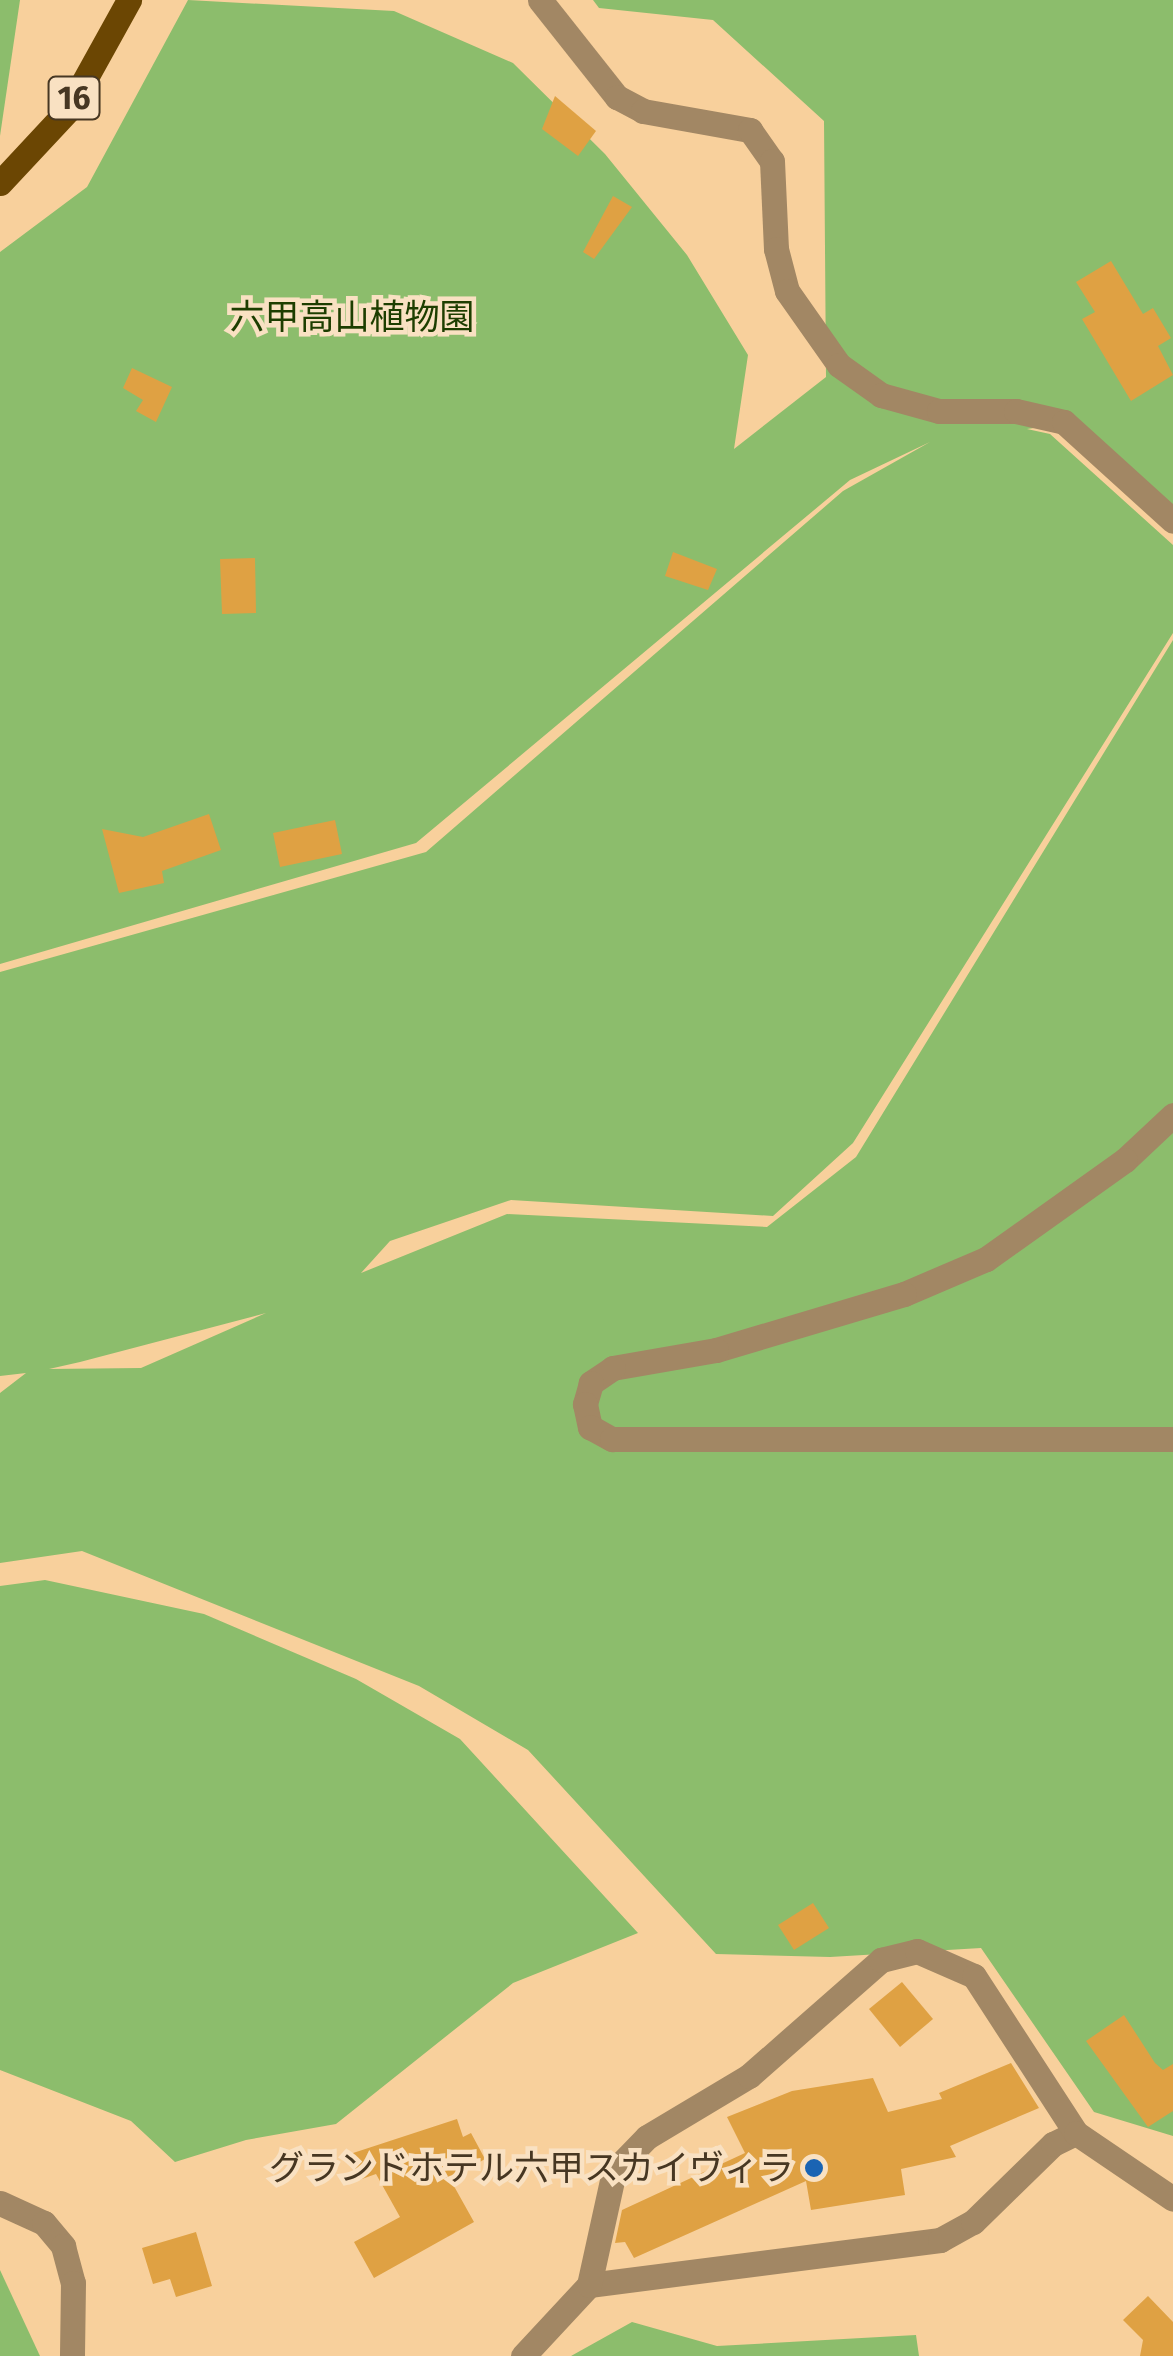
<!DOCTYPE html>
<meta charset="utf-8">
<style>
body{margin:0}
#map{position:relative;width:1173px;height:2356px;overflow:hidden;background:#f8d09c;font-family:"Fira Sans","Noto Sans JP",sans-serif}
div>[style]{position:absolute}
.green>*{inset:0;background:#8cbd6c}
.building>*{inset:0;background:#dfa143}
.minor>*{height:25px;margin:-12.5px;padding:0 12.5px;transform-origin:12.5px;border-radius:12.5px;background:#a28764}
.major>*{height:25px;margin:-12.5px;padding:0 12.5px;transform-origin:12.5px;border-radius:12.5px;background:#6b4603}
.dots>*{width:28px;height:28px;translate:-50% -50%;box-sizing:border-box;border:5px solid #f9e1c2;border-radius:50%}
span{translate:-50% -50%;white-space:nowrap;text-align:center;line-height:1.15;-webkit-text-stroke:9px #f9e1c2;paint-order:stroke}
.shield-label span{padding:2px 8px;background:#f9e1c2;border:2px solid;border-radius:8px;-webkit-text-stroke-width:0}
.shield-label{font-size:32px;color:#473722;font-weight:700}
.park-label{font-size:35px;color:#1d3e00}
.poi-label{font-size:35px;color:#473722}
.right{translate:-100% -50%;text-align:right}
</style>
<div id="map">
<div class="green">
<div style="clip-path:polygon(0 0,20px 0,0 136px)"></div>
<div style="clip-path:polygon(evenodd,188px 0,394px 11px,513px 63px,605px 154px,687px 255px,748px 355px,734px 449px,826px 377px,824px 121px,713px 20px,599px 8px,593px 0,1173px 0,1173px 533px,1076px 422px,1027px 429px,1050px 434px,1173px 545px,1173px 633px,853px 1143px,773px 1216px,511px 1200px,390px 1241px,361px 1273px,507px 1214px,767px 1227px,856px 1157px,1173px 640px,1173px 2136px,1094px 2112px,981px 1948px,830px 1957px,716px 1954px,528px 1750px,419px 1686px,82px 1551px,0 1563px,0 1393px,26px 1373px,0 1376px,0 972px,426px 852px,843px 491px,930px 442px,850px 480px,416px 843px,0 964px,0 252px,87px 187px,188px 0,266px 1313px,141px 1368px,49px 1369px,80px 1362px,266px 1313px)"></div>
<div style="clip-path:polygon(45px 1580px,204px 1614px,356px 1679px,460px 1739px,638px 1933px,513px 1983px,336px 2124px,246px 2140px,175px 2162px,131px 2121px,0 2070px,0 1586px)"></div>
<div style="clip-path:polygon(0 2270px,40px 2356px,0 2356px)"></div>
<div style="clip-path:polygon(632px 2322px,717px 2346px,916px 2335px,919px 2356px,571px 2356px)"></div>
</div>
<div class="building">
<div style="clip-path:polygon(555px 96px,596px 131px,578px 156px,542px 129px)"></div>
<div style="clip-path:polygon(613px 196px,632px 207px,594px 259px,583px 252px)"></div>
<div style="clip-path:polygon(1111px 261px,1143px 314px,1153px 308px,1171px 338px,1158px 346px,1173px 375px,1131px 401px,1082px 319px,1095px 312px,1076px 282px)"></div>
<div style="clip-path:polygon(132px 368px,172px 387px,156px 422px,136px 411px,143px 400px,123px 388px)"></div>
<div style="clip-path:polygon(673px 552px,717px 569px,708px 590px,665px 576px)"></div>
<div style="clip-path:polygon(255px 558px,256px 613px,222px 614px,220px 559px)"></div>
<div style="clip-path:polygon(209px 814px,221px 850px,162px 871px,164px 883px,119px 893px,102px 829px,143px 837px)"></div>
<div style="clip-path:polygon(335px 820px,342px 854px,280px 867px,273px 833px)"></div>
<div style="clip-path:polygon(813px 1903px,829px 1928px,794px 1950px,778px 1925px)"></div>
<div style="clip-path:polygon(902px 1982px,933px 2019px,900px 2047px,869px 2009px)"></div>
<div style="clip-path:polygon(1124px 2015px,1155px 2063px,1163px 2070px,1173px 2064px,1173px 2111px,1148px 2127px,1086px 2041px)"></div>
<div style="clip-path:polygon(1011px 2063px,1039px 2108px,950px 2146px,956px 2157px,901px 2169px,905px 2195px,811px 2210px,806px 2181px,634px 2258px,625px 2242px,615px 2243px,622px 2210px,745px 2153px,727px 2117px,792px 2091px,873px 2078px,888px 2112px,942px 2099px,939px 2093px)"></div>
<div style="clip-path:polygon(457px 2119px,463px 2137px,471px 2133px,485px 2159px,450px 2179px,474px 2222px,374px 2278px,354px 2242px,400px 2217px,376px 2174px,359px 2180px,350px 2154px)"></div>
<div style="clip-path:polygon(196px 2232px,212px 2286px,176px 2297px,170px 2279px,153px 2284px,142px 2248px)"></div>
<div style="clip-path:polygon(1148px 2296px,1173px 2322px,1173px 2356px,1140px 2356px,1143px 2340px,1123px 2320px)"></div>
</div>
<div class="minor">
<div style="left:540px;top:0;width:124px;rotate:51.6deg"></div>
<div style="left:617px;top:97px;width:30px;rotate:28deg"></div>
<div style="left:643px;top:111px;width:109px;rotate:10.1deg"></div>
<div style="left:750px;top:130px;width:38px;rotate:55deg"></div>
<div style="left:772px;top:161px;width:88px;rotate:87.4deg"></div>
<div style="left:776px;top:249px;width:43px;rotate:75.3deg"></div>
<div style="left:787px;top:291px;width:90px;rotate:54.9deg"></div>
<div style="left:839px;top:365px;width:52px;rotate:35.5deg"></div>
<div style="left:881px;top:395px;width:60px;rotate:15.4deg"></div>
<div style="left:939px;top:411px;width:77px"></div>
<div style="left:1016px;top:411px;width:49px;rotate:12.9deg"></div>
<div style="left:1064px;top:422px;width:147px;rotate:42.2deg"></div>
<div style="left:1173px;top:1115px;width:66px;rotate:136.8deg"></div>
<div style="left:1125px;top:1160px;width:171px;rotate:144.5deg"></div>
<div style="left:986px;top:1259px;width:89px;rotate:156.9deg"></div>
<div style="left:904px;top:1294px;width:196px;rotate:163.4deg"></div>
<div style="left:716px;top:1350px;width:105px;rotate:170.1deg"></div>
<div style="left:613px;top:1368px;width:27px;rotate:146deg"></div>
<div style="left:591px;top:1383px;width:22px;rotate:106deg"></div>
<div style="left:585px;top:1404px;width:24px;rotate:78deg"></div>
<div style="left:590px;top:1427px;width:25px;rotate:29deg"></div>
<div style="left:612px;top:1439px;width:561px"></div>
<div style="left:0;top:2203px;width:48px;rotate:24.4deg"></div>
<div style="left:44px;top:2223px;width:30px;rotate:50deg"></div>
<div style="left:63px;top:2246px;width:38px;rotate:75deg"></div>
<div style="left:73px;top:2283px;width:73px;rotate:90.8deg"></div>
<div style="left:589px;top:2285px;width:354px;rotate:-7.3deg"></div>
<div style="left:940px;top:2240px;width:38px;rotate:-29deg"></div>
<div style="left:973px;top:2222px;width:112px;rotate:-44.3deg"></div>
<div style="left:1053px;top:2144px;width:25px;rotate:-26deg"></div>
<div style="left:523px;top:2356px;width:97px;rotate:-47.1deg"></div>
<div style="left:589px;top:2285px;width:117px;rotate:-77.6deg"></div>
<div style="left:614px;top:2171px;width:47px;rotate:-45.9deg"></div>
<div style="left:647px;top:2137px;width:119px;rotate:-30.9deg"></div>
<div style="left:749px;top:2076px;width:176px;rotate:-41.3deg"></div>
<div style="left:881px;top:1960px;width:37px;rotate:-14deg"></div>
<div style="left:917px;top:1951px;width:62px;rotate:23.7deg"></div>
<div style="left:974px;top:1976px;width:187px;rotate:57deg"></div>
<div style="left:1076px;top:2133px;width:117px;rotate:34.2deg"></div>
</div>
<div class="major">
<div style="left:0;top:183px;width:100px;rotate:-47deg"></div>
<div style="left:68px;top:110px;width:126px;rotate:-61deg"></div>
</div>
<div class="dots">
<div style="left:814px;top:2168px;background:#1a64b3"></div>
</div>
<div class="shield-label">
<span style="left:74px;top:98px">16</span>
</div>
<div class="park-label">
<span style="left:352px;top:317px">六甲高山植物園</span>
</div>
<div class="poi-label">
<span class="right" style="left:794px;top:2168px">グランドホテル六甲スカイヴィラ</span>
</div>
</div>
